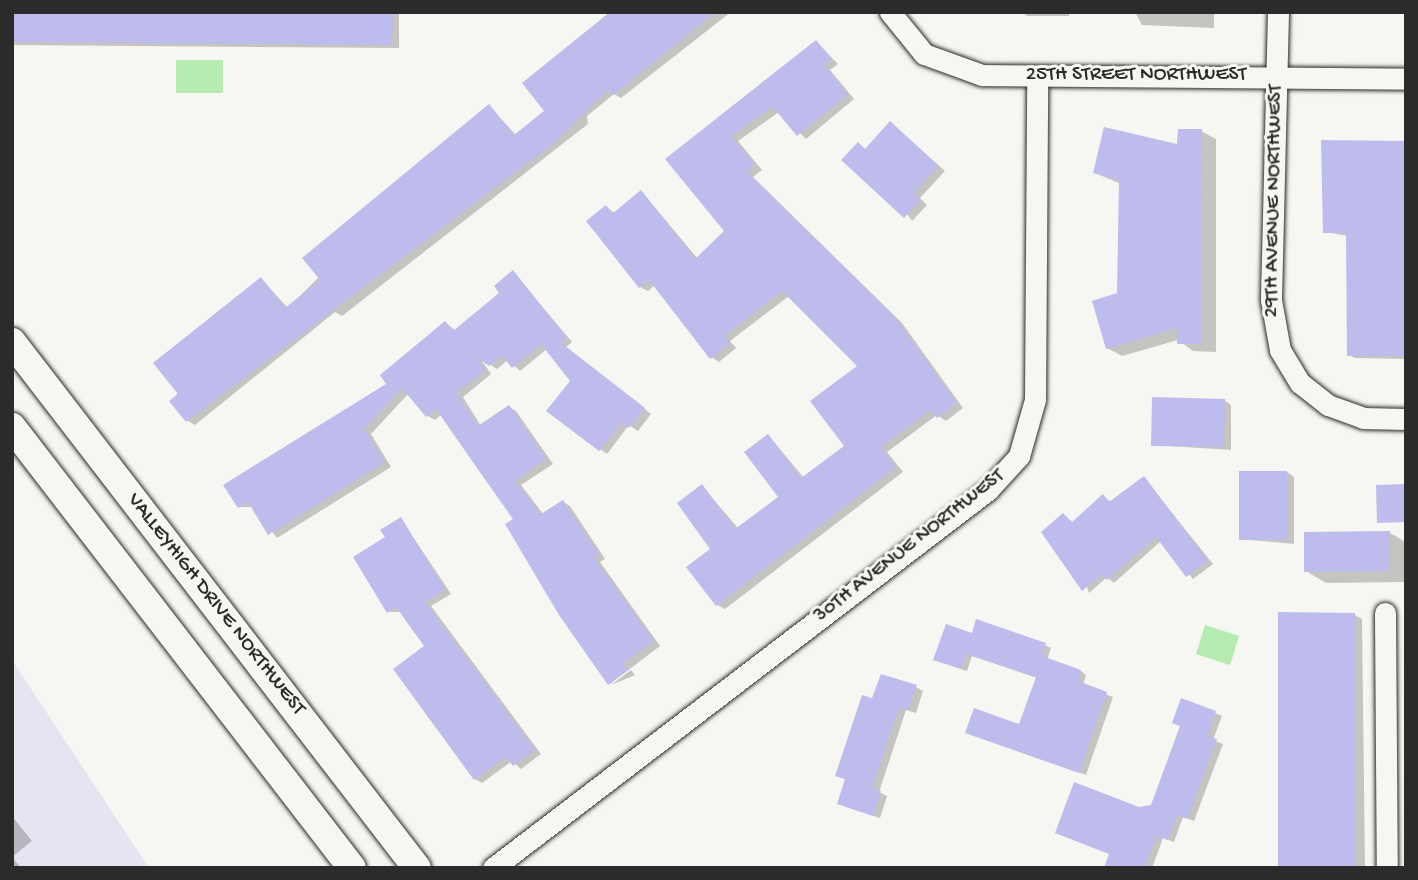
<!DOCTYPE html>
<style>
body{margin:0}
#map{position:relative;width:1418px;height:880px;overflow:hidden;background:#f6f6f2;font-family:"Gochi Hand",sans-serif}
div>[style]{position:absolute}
.built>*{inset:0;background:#e5e4f0}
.green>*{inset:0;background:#b4ebae}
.shadow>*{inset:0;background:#0003}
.building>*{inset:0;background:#bebbed}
.roads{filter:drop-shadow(0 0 2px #2b2b2b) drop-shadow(0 0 2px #2b2b2b)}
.minor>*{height:21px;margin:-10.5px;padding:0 10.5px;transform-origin:10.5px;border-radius:10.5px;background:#f6f6f2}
.secondary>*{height:28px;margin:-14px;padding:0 14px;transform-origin:14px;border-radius:14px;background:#f6f6f2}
span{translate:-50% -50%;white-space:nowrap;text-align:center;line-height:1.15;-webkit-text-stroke:6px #f6f6f2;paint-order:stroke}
.street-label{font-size:21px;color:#2b2b2b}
.frame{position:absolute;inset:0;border:14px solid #2b2b2b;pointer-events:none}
</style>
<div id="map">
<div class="built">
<div style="clip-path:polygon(12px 660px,149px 868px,12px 868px)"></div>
</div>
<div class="green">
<div style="clip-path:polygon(176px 60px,223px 60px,223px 93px,176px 93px)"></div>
<div style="clip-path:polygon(1205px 625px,1239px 636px,1230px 665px,1196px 654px)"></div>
</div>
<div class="shadow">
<div style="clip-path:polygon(12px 12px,399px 12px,399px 48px,12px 45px)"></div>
<div style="clip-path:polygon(676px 12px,731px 12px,621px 98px,614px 94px,587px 116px,588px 124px,342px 316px,335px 312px,195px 425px,188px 421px,172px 401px,261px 279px,288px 308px,489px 106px,516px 135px)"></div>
<div style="clip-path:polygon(1021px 12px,1069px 12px,1069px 16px,1027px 16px)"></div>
<div style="clip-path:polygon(1135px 12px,1214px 12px,1214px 28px,1142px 25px)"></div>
<div style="clip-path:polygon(816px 42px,838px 64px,830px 70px,854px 99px,806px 139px,779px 112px,738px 141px,762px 170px,753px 177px,902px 323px,963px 408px,946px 421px,937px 415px,887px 452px,903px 472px,725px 609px,717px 605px,702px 486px,738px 528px,780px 497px,769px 436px,804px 478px,847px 447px,859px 367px,789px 296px,730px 341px,736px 348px,719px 362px,711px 357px,655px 285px,648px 291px,640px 287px,606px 207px,615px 213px,642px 192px,698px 259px,726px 232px,667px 159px)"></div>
<div style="clip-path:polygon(891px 124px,945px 171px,920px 198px,927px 205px,912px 221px,858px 144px,867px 150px)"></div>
<div style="clip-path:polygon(1201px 131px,1216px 139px,1216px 352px,1193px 351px,1178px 340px,1122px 356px,1107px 348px,1119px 295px,1121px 184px,1095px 173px,1179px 146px)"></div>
<div style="clip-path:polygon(1406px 143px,1406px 359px,1355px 358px,1349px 355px,1348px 236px,1325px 232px)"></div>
<div style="clip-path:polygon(513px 272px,572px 342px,566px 347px,651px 414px,638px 431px,629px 425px,607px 454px,600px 449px,572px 381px,547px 349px,520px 371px,508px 360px,497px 369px,480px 358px,491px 374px,463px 397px,481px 426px,509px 407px,516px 411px,553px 464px,521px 485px,543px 514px,563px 502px,570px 506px,605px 559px,600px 562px,660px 646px,610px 684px,516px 520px,442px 414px,435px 420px,428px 416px,409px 393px,371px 434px,391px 467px,277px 538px,253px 507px,239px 507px,389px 384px,446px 323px,456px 331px,502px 293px)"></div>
<div style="clip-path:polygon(1224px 400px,1231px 405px,1231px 450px,1153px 445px)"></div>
<div style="clip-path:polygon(1287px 472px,1294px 477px,1294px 544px,1241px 539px)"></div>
<div style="clip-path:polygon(1144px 478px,1213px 564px,1193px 579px,1161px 541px,1114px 583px,1107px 577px,1089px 593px,1064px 515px,1073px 523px,1103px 496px,1111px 502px)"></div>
<div style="clip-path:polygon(401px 519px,451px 594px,431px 606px,541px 754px,521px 769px,512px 761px,482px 783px,475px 779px,427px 646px,402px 612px,388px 612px,387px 538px)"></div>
<div style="clip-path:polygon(1390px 533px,1406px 542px,1406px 582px,1326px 583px,1306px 571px)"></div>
<div style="clip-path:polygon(1355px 615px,1362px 619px,1365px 868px,1283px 868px)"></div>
<div style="clip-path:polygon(973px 635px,1045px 645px,1051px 648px,1047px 660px,1081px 671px,1086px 675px,1083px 685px,1113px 697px,1086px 775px,973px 735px,1020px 726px,1037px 678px,972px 656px,967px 671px,941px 662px)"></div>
<div style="clip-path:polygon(631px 670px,635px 675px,611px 685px)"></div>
<div style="clip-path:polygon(916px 687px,923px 691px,916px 713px,906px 710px,879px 792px,887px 796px,880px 818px,846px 807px,846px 780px,837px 775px)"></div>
<div style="clip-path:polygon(1182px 700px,1222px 716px,1213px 740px,1223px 744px,1194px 821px,1183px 817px,1174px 842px,1163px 838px,1152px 868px,1106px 868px,1139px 809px,1152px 807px,1182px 726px)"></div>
<div style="clip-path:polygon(12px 816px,32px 841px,12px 857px,21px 868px,12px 868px)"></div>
</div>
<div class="building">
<div style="clip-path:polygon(12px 12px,393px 12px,392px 45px,12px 42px)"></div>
<div style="clip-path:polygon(610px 12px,716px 12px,613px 95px,608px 89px,555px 142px,186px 422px,169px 401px,178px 394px,153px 363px,261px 277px,285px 308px,320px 280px,302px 258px,489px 104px,514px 135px,544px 111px,522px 83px)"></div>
<div style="clip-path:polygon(816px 40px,832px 59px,824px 65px,848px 94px,797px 136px,773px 107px,731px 136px,755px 165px,747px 172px,894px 316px,957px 403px,937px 418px,931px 410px,881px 447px,896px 467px,716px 606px,686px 567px,710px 549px,677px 503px,702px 484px,735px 529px,778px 497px,744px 452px,768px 434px,801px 478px,844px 446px,810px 401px,857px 366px,782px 291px,724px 336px,730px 343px,710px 359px,649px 280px,639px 288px,586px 221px,606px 205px,612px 214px,641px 190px,695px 259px,724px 231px,665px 159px)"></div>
<div style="clip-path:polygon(890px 121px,939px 166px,914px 193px,921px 200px,904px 218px,841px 160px,858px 142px,865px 149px)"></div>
<div style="clip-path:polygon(1104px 127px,1177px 144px,1178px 129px,1202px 129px,1201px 344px,1177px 344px,1177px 328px,1106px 349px,1092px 301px,1117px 293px,1119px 180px,1093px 173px)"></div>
<div style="clip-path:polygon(1321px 140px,1406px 141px,1406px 356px,1347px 356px,1346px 233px,1323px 233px)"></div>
<div style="clip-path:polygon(513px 270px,566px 337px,560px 342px,645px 408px,629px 428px,622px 422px,599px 451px,546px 411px,570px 381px,541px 344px,512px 368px,502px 356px,489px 366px,475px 356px,485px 370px,456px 393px,478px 426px,509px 405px,546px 459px,515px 481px,541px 514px,563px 500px,599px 555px,594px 558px,654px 641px,623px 663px,628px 670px,608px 685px,559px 615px,505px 524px,513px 519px,484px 478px,436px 409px,426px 417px,402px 388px,364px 429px,385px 462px,268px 535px,248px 502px,238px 508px,223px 485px,386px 384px,380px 375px,445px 321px,453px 331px,499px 293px,494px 286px)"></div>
<div style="clip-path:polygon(1152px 397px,1225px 399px,1224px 447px,1151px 446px)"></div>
<div style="clip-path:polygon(1239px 471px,1287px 471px,1287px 540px,1239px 540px)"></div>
<div style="clip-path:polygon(1144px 476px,1208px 561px,1186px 577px,1156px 537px,1107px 580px,1102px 574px,1082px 591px,1041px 532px,1063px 513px,1072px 522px,1103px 494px,1109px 502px)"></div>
<div style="clip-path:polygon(1406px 484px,1406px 522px,1377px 523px,1376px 485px)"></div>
<div style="clip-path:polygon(401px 517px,445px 590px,425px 602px,535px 750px,513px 766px,506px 757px,474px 780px,393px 669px,424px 646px,396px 607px,387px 613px,353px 557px,385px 537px,380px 530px)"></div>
<div style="clip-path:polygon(1390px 531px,1390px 571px,1304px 572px,1304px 532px)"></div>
<div style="clip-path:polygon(1278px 612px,1355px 613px,1355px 868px,1278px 868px)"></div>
<div style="clip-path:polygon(976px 619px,1046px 643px,1042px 656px,1081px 670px,1078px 681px,1107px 692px,1079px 773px,965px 733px,974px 708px,1019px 724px,1036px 677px,966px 654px,961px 669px,933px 660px,946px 624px,972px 633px)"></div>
<div style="clip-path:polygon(881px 674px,917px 685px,908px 710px,899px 707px,872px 788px,881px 791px,873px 816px,837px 804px,845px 779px,835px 776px,862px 695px,872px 698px)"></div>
<div style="clip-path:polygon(1181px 698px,1216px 711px,1207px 736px,1217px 739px,1187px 819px,1177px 815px,1168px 840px,1157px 836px,1144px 868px,1104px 868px,1109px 854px,1055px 833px,1074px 782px,1139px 807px,1151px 805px,1180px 726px,1172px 723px)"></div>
</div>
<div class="roads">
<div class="minor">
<div style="left:890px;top:12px;width:54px;rotate:51deg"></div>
<div style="left:924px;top:54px;width:62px;rotate:19.9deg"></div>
<div style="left:982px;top:75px;width:424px;rotate:0.5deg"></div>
<div style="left:1278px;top:12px;width:288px;rotate:91.4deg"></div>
<div style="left:1271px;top:300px;width:51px;rotate:79.8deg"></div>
<div style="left:1280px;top:350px;width:39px;rotate:59deg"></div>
<div style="left:1300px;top:383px;width:36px;rotate:38deg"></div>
<div style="left:1328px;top:405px;width:37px;rotate:20deg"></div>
<div style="left:1363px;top:418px;width:43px;rotate:1.3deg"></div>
<div style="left:1385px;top:613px;width:255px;rotate:89.6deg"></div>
<div style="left:493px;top:868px;width:623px;rotate:-37.37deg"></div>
<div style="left:988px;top:490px;width:46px;rotate:-47.6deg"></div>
<div style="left:1019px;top:456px;width:58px;rotate:-74.1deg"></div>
<div style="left:1035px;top:400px;width:324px;rotate:-89.6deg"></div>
</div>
<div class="secondary">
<div style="left:12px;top:342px;width:664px;rotate:52.41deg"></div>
<div style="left:12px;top:427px;width:557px;rotate:52.37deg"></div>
</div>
</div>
<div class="street-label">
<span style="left:1136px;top:76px">25TH STREET NORTHWEST</span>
<span style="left:1275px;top:201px;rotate:-89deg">29TH AVENUE NORTHWEST</span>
<span style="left:910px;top:547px;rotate:-38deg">30TH AVENUE NORTHWEST</span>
<span style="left:215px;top:605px;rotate:52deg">VALLEYHIGH DRIVE NORTHWEST</span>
</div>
<div class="frame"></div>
</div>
